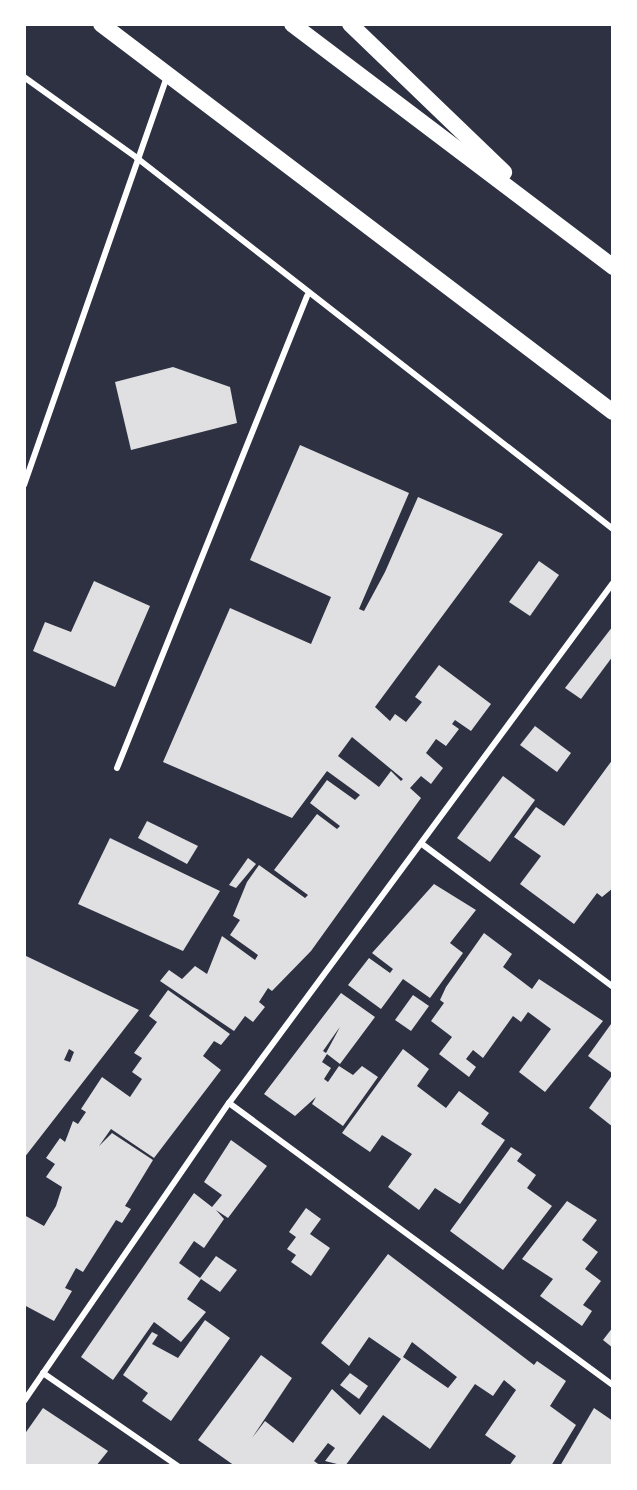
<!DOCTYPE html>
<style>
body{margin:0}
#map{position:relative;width:637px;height:1490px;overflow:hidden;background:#2d3142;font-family:"Space Grotesk",sans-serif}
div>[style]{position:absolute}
.building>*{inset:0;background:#e0e0e3}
.minor>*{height:6px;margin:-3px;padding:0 3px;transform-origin:3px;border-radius:3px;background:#fff}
.trunk>*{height:16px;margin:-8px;padding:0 8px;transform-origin:8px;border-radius:8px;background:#fff}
span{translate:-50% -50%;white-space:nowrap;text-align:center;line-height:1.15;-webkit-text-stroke:6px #fff;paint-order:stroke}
.frame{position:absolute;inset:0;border:26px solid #fff;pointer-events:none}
</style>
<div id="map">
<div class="building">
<div style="clip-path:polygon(173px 367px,230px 387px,237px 423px,131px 450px,115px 382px)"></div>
<div style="clip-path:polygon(evenodd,300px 445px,409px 493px,359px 609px,364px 611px,385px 572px,418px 497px,503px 534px,375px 707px,390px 721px,395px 714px,406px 722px,422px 702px,415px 697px,439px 665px,491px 704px,471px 731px,455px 720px,452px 724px,459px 729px,446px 746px,436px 739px,426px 753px,443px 768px,431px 784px,421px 776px,410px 788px,421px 798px,311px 951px,272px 991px,268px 988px,259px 1002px,265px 1007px,253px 1022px,245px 1016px,234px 1031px,160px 981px,169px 970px,182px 979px,195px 966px,207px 974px,222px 936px,255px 960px,258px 955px,230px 935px,240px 920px,233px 916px,247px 882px,259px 865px,305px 898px,308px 895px,274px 870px,317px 814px,337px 829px,340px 826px,310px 803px,327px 780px,355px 800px,360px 795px,327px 771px,292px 818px,163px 762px,230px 608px,311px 644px,331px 597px,250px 560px,300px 445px,352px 737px,403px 779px,401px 781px,391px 771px,379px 787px,338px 756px,352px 737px)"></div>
<div style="clip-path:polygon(539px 561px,559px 575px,530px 616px,509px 602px)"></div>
<div style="clip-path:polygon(94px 581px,150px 606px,115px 687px,33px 651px,45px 622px,71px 632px)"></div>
<div style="clip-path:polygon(613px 626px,613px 656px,581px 699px,565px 688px)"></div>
<div style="clip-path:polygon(535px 726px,571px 753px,557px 772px,520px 745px)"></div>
<div style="clip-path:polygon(613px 759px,613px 888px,602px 897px,597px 893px,574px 924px,520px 884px,541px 856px,514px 837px,536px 807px,564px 826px)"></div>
<div style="clip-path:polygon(503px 776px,535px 800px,490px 862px,457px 838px)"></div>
<div style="clip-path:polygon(147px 821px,198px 846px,187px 864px,138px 838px)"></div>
<div style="clip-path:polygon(110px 838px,220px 891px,183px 951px,78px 904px)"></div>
<div style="clip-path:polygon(248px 858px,256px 864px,236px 888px,229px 885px)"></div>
<div style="clip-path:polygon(434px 884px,476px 910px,450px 943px,463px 953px,430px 998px,403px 979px,381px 1009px,348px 985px,369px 958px,390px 973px,393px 969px,372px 953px)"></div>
<div style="clip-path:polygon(484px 933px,512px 954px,503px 967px,532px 989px,539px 979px,603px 1021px,545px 1092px,519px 1072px,551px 1029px,528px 1012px,521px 1022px,513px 1016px,483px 1058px,473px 1050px,466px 1059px,476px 1067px,469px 1077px,439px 1054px,452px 1037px,431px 1021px,444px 1003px,440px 1000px,446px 987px)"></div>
<div style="clip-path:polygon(evenodd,24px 955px,139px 1010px,24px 1158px,24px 955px,69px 1049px,74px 1052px,70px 1062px,64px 1060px,69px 1049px)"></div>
<div style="clip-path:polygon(168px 990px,230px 1034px,221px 1045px,214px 1041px,203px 1056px,221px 1070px,154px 1158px,111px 1129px,99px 1146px,112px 1133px,153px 1160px,125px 1206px,131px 1209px,122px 1223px,116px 1220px,83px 1272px,76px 1268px,65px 1288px,72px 1291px,54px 1321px,24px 1305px,24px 1215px,44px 1226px,56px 1206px,62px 1187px,46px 1177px,55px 1164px,46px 1158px,60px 1138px,65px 1142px,73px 1121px,78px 1124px,86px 1112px,81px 1109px,102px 1077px,130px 1097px,142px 1079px,132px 1072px,142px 1058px,134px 1053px,157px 1022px,149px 1016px)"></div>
<div style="clip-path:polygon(evenodd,341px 993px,375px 1017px,340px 1064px,327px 1054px,322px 1062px,331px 1068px,324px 1079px,328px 1082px,339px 1066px,353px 1075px,362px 1066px,378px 1077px,343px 1126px,312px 1104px,316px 1097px,295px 1116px,264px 1094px,341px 993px,340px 1027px,326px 1053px,323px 1051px,337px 1031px,340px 1027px)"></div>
<div style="clip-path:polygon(413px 995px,429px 1006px,411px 1031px,395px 1020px)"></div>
<div style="clip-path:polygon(611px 1024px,613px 1025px,612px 1073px,588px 1056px)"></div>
<div style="clip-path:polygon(403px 1049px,429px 1069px,417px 1086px,446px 1108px,459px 1091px,489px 1113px,481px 1124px,505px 1140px,460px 1204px,435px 1188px,419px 1210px,388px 1187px,412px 1154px,382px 1135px,370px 1152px,342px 1133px)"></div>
<div style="clip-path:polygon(613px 1074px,613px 1127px,589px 1108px)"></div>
<div style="clip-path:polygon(231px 1140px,267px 1166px,228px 1218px,216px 1210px,224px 1219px,204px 1248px,194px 1241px,179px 1263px,200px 1278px,216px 1256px,237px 1270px,220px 1292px,201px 1279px,187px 1299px,206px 1312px,181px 1342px,154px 1322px,113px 1380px,81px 1357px,194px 1193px,212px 1207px,222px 1195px,204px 1182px)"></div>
<div style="clip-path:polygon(511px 1147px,522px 1154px,517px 1161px,536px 1175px,527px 1188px,552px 1206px,503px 1270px,450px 1231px)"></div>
<div style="clip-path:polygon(567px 1201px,597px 1220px,582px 1240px,598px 1252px,585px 1269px,601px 1281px,583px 1305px,592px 1311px,582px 1326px,540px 1296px,553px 1279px,522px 1259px)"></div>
<div style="clip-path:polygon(306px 1208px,321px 1219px,310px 1234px,330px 1248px,311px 1276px,291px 1262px,296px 1255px,287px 1249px,296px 1237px,289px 1232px)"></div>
<div style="clip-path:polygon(evenodd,388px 1254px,534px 1365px,537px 1361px,566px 1381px,550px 1406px,576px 1425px,551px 1466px,509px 1466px,516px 1456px,485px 1435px,516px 1390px,504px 1380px,493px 1396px,475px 1384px,430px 1449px,383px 1415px,345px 1466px,325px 1461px,335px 1448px,328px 1443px,314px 1461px,321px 1466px,235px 1466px,198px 1440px,261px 1355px,292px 1378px,252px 1438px,265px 1421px,293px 1443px,332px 1389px,360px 1415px,401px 1359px,369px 1337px,349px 1366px,321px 1343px,388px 1254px,412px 1342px,457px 1377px,448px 1388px,403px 1357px,412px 1342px)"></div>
<div style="clip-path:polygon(205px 1320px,230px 1338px,171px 1421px,142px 1401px,148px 1393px,123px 1375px,152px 1332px,158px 1335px,152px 1344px,178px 1358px)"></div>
<div style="clip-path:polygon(613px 1327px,613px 1348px,603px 1340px)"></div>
<div style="clip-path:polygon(350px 1373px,368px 1386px,359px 1399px,340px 1385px)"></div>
<div style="clip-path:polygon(43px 1408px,108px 1451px,96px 1466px,24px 1466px,24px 1435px)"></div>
<div style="clip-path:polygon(594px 1408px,613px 1421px,613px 1466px,560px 1466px)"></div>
</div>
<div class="minor">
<div style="left:24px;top:77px;width:139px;rotate:35.6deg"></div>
<div style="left:137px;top:158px;width:604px;rotate:37.93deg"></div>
<div style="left:24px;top:485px;width:433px;rotate:-70.7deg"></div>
<div style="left:117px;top:768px;width:509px;rotate:-68.07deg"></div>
<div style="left:422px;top:844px;width:239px;rotate:36.8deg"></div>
<div style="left:229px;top:1103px;width:476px;rotate:36.3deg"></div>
<div style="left:43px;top:1373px;width:164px;rotate:34.6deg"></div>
<div style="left:24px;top:1401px;width:362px;rotate:-55.5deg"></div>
<div style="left:229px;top:1103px;width:646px;rotate:-53.56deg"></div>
</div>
<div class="trunk">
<div style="left:101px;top:24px;width:642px;rotate:37.16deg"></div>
<div style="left:292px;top:24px;width:403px;rotate:37.1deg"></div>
<div style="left:350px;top:24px;width:214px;rotate:43.9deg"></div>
</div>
<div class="frame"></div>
</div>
